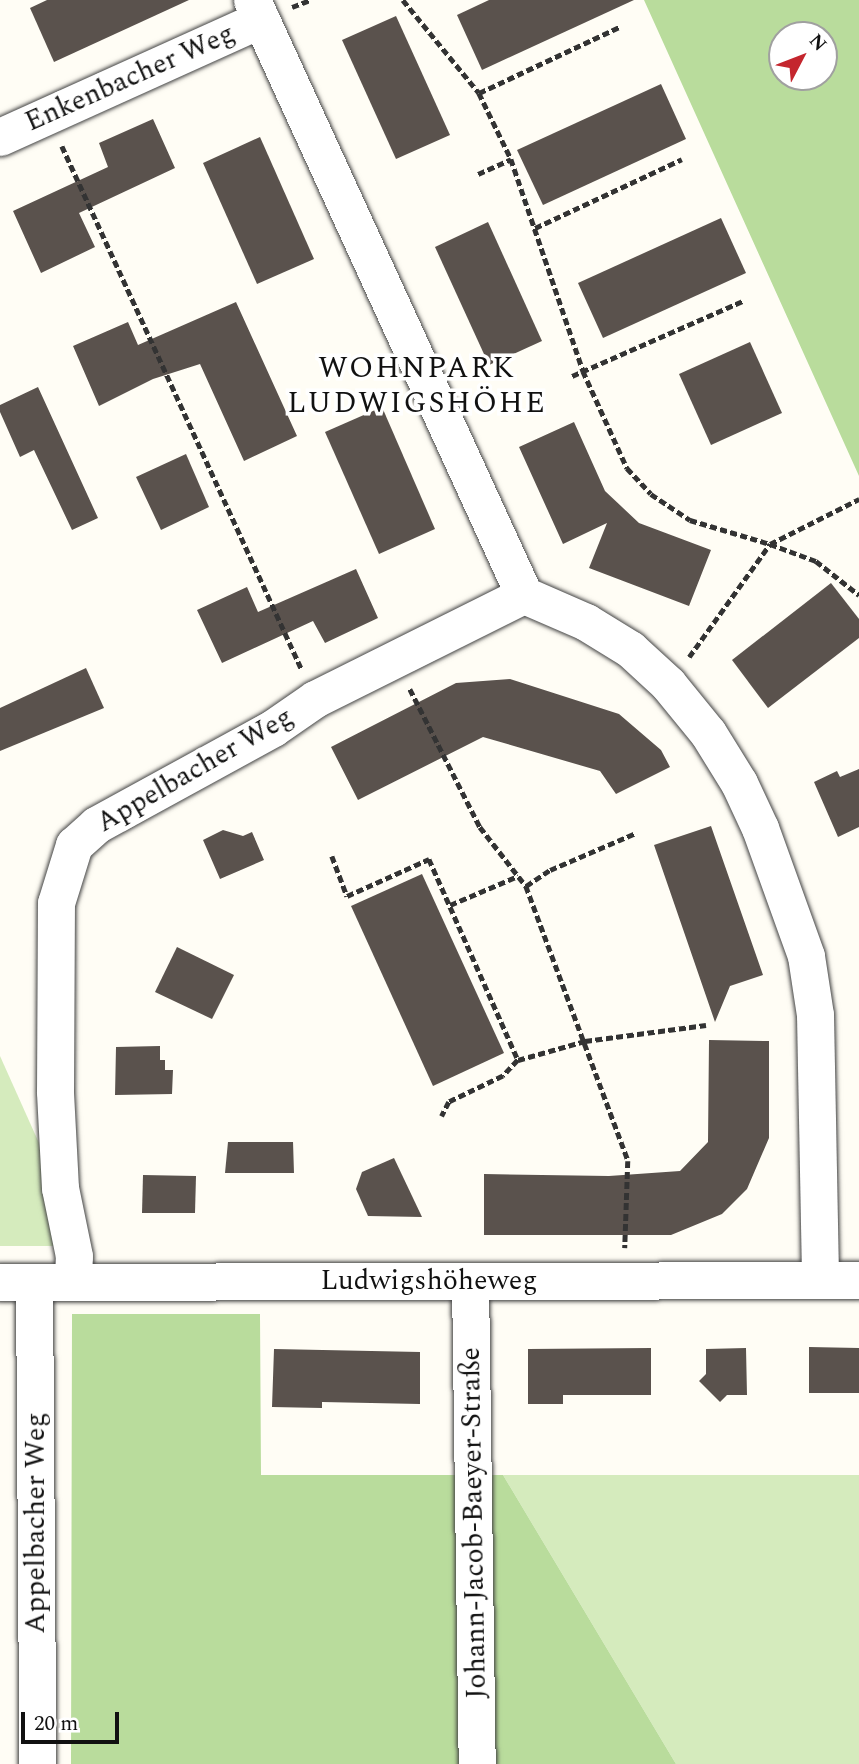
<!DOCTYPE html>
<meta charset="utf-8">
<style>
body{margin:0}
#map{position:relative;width:859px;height:1764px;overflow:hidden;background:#fffdf5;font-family:Spectral,serif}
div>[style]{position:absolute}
.green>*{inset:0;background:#d5ebbd}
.forest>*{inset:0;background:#b9dc9c}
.building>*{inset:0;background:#5a524d}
.path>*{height:4.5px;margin-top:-2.25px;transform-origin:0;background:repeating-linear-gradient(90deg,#333 0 7px,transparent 0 10.5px)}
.roads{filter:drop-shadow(0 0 2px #444) drop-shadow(0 0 2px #444)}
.minor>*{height:37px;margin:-18.5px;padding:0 18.5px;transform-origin:18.5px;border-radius:18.5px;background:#fff}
span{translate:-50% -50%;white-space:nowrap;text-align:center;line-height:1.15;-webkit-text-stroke:7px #fff;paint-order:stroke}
.street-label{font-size:28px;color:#111}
.neighbourhood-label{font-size:30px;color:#111;letter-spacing:2px}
.north{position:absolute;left:768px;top:21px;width:70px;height:70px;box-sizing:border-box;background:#fff;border:2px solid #a0a0a0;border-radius:50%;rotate:48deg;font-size:19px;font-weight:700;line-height:28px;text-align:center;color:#111}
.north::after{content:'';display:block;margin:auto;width:24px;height:32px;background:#c4262e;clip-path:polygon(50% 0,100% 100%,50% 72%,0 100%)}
.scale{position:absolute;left:21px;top:1712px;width:98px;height:32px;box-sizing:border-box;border:4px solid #111;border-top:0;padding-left:9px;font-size:21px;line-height:24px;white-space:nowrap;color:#111;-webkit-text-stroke:5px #fff;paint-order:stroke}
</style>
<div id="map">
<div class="green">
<div style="clip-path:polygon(0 1056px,39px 1143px,54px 1246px,0 1246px)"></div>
<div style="clip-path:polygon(503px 1475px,859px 1475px,859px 1764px,676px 1764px)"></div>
</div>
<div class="forest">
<div style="clip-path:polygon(evenodd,644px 0,859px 0,859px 476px,644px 0,824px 35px,824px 77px,782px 77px,782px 35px,824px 35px)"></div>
<div style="clip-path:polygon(72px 1314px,260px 1314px,261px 1475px,503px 1475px,676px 1764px,71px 1764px)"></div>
</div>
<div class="building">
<div style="clip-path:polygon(47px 0,189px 0,54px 62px,30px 8px)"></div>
<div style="clip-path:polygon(489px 0,634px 0,482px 70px,457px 15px)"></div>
<div style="clip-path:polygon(396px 16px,450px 135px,396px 159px,342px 40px)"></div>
<div style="clip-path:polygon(661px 84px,686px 139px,543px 205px,517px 150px)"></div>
<div style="clip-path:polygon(153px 119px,175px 168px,79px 213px,95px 247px,41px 273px,13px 211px,108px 167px,99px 143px)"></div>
<div style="clip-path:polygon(260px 137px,314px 259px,257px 284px,203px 163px)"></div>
<div style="clip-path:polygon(721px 218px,746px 273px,603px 338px,578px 283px)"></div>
<div style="clip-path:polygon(488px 222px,542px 341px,489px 365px,435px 247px)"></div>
<div style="clip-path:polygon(236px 302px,297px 436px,244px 461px,200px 364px,153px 379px,99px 406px,73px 346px,128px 322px,138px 345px)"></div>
<div style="clip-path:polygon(750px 342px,782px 413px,711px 445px,679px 374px)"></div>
<div style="clip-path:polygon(38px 387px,98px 518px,72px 530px,34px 450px,20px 457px,0 412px,0 405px)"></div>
<div style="clip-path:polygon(382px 407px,435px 529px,379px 554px,325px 432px)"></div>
<div style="clip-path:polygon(574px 422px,605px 491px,639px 523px,711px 550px,689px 606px,589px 568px,607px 523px,563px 544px,519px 447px)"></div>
<div style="clip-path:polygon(186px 454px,209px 507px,161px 530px,136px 477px)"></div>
<div style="clip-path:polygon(356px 569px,378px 618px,325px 643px,313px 621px,222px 663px,197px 610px,247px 587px,258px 612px)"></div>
<div style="clip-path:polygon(831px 583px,859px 619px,859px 638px,768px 708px,732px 660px)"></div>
<div style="clip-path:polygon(86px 668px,104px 708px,0 751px,0 708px)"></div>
<div style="clip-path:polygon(510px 679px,619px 714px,661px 750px,670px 767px,616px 794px,600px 771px,483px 737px,358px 800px,331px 747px,456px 683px)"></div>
<div style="clip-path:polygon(859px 769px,859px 827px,838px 837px,814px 782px,837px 771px,840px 777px)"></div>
<div style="clip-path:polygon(711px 826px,763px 975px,730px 986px,715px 1022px,654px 845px)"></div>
<div style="clip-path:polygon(223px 830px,243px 836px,252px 832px,264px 860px,220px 879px,203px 840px)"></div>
<div style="clip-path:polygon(422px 874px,504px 1053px,433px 1086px,351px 906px)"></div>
<div style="clip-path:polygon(177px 947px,234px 975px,212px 1019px,155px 992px)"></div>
<div style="clip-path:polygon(709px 1040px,769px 1041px,769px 1138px,747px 1189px,722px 1214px,671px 1235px,484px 1235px,484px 1174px,609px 1176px,680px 1171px,708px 1142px)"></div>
<div style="clip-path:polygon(160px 1046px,160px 1060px,165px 1060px,165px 1070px,173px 1070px,172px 1094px,115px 1095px,116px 1047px)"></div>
<div style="clip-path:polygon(228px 1142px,293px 1142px,294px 1173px,225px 1173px)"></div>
<div style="clip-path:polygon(394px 1158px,422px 1217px,368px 1216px,356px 1189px,362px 1172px)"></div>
<div style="clip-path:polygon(143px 1175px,196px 1176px,195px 1213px,142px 1213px)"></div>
<div style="clip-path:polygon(809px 1347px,859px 1348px,859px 1393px,809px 1393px)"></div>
<div style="clip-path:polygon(651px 1348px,651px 1395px,563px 1395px,563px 1404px,528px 1404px,528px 1349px)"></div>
<div style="clip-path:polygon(746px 1348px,747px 1395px,727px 1395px,720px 1402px,699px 1381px,706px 1374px,706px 1349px)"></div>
<div style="clip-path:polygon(274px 1349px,420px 1352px,420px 1404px,322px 1402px,322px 1408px,272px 1407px)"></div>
</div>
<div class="path">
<div style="left:403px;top:0;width:120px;rotate:50.7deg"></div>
<div style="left:479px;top:93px;width:73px;rotate:64.1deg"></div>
<div style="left:292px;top:7px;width:19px;rotate:-21deg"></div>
<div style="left:479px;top:93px;width:155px;rotate:-25.2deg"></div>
<div style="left:62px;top:146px;width:576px;rotate:65.39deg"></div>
<div style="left:478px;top:174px;width:36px;rotate:-24deg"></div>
<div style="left:511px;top:159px;width:224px;rotate:71.2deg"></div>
<div style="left:583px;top:371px;width:107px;rotate:65.6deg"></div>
<div style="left:627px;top:468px;width:35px;rotate:47deg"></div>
<div style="left:651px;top:494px;width:47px;rotate:33.7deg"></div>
<div style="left:690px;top:520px;width:84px;rotate:16.7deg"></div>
<div style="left:770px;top:544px;width:100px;rotate:-26.8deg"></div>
<div style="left:535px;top:228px;width:162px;rotate:-25.1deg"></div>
<div style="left:572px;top:376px;width:187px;rotate:-23.7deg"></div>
<div style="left:689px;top:657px;width:139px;rotate:-54.4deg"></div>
<div style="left:770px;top:544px;width:49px;rotate:20.3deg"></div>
<div style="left:816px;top:561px;width:55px;rotate:38.3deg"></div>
<div style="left:410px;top:689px;width:155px;rotate:63.1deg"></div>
<div style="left:480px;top:827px;width:75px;rotate:52.1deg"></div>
<div style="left:526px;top:886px;width:293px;rotate:69.6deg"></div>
<div style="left:628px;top:1161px;width:87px;rotate:92deg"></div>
<div style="left:332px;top:856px;width:43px;rotate:69.4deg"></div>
<div style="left:347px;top:896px;width:90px;rotate:-24.3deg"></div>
<div style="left:429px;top:859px;width:220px;rotate:66.1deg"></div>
<div style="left:518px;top:1060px;width:22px;rotate:133deg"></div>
<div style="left:503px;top:1076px;width:60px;rotate:154.3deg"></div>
<div style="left:449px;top:1102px;width:16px;rotate:117deg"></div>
<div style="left:526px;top:886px;width:29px;rotate:-34deg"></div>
<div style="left:550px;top:870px;width:94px;rotate:-23.3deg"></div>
<div style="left:450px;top:905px;width:74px;rotate:-23.1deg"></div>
<div style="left:518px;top:1060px;width:70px;rotate:-15.8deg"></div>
<div style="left:585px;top:1041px;width:122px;rotate:-7.5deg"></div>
</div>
<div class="roads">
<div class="minor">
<div style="left:252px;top:0;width:654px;rotate:65.43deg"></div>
<div style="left:524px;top:595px;width:68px;rotate:23.5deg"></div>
<div style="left:586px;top:622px;width:52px;rotate:31.5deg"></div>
<div style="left:630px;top:649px;width:52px;rotate:42.6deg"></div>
<div style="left:668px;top:684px;width:63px;rotate:50.8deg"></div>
<div style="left:708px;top:733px;width:59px;rotate:58.2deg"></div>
<div style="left:739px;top:783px;width:50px;rotate:65deg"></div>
<div style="left:760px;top:828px;width:136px;rotate:70.2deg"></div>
<div style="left:806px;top:956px;width:60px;rotate:81.3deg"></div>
<div style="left:815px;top:1015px;width:265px;rotate:88.9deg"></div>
<div style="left:0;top:137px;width:286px;rotate:-24.3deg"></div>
<div style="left:73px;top:1281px;width:25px;rotate:-88deg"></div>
<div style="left:74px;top:1256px;width:69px;rotate:-101.6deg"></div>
<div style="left:60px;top:1188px;width:97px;rotate:-93deg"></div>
<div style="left:55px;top:1091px;width:188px;rotate:-89.7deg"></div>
<div style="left:56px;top:903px;width:61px;rotate:-72.8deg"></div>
<div style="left:74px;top:845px;width:30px;rotate:-42deg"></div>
<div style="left:96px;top:825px;width:202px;rotate:-28.7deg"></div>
<div style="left:273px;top:728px;width:51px;rotate:-34.6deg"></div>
<div style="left:315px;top:699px;width:233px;rotate:-26.5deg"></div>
<div style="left:470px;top:1281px;width:483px;rotate:89.2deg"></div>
<div style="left:0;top:1282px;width:859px;rotate:-0.13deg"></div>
<div style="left:34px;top:1282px;width:482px;rotate:89.6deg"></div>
</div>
</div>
<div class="street-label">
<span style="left:130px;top:78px;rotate:-24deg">Enkenbacher Weg</span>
<span style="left:195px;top:770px;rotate:-30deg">Appelbacher Weg</span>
<span style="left:429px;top:1281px">Ludwigshöheweg</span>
<span style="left:36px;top:1523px;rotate:-90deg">Appelbacher Weg</span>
<span style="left:474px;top:1523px;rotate:-91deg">Johann-Jacob-Baeyer-Straße</span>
</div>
<div class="neighbourhood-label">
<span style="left:417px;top:385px">WOHNPARK<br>LUDWIGSHÖHE</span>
</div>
<div class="north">N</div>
<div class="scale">20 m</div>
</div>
